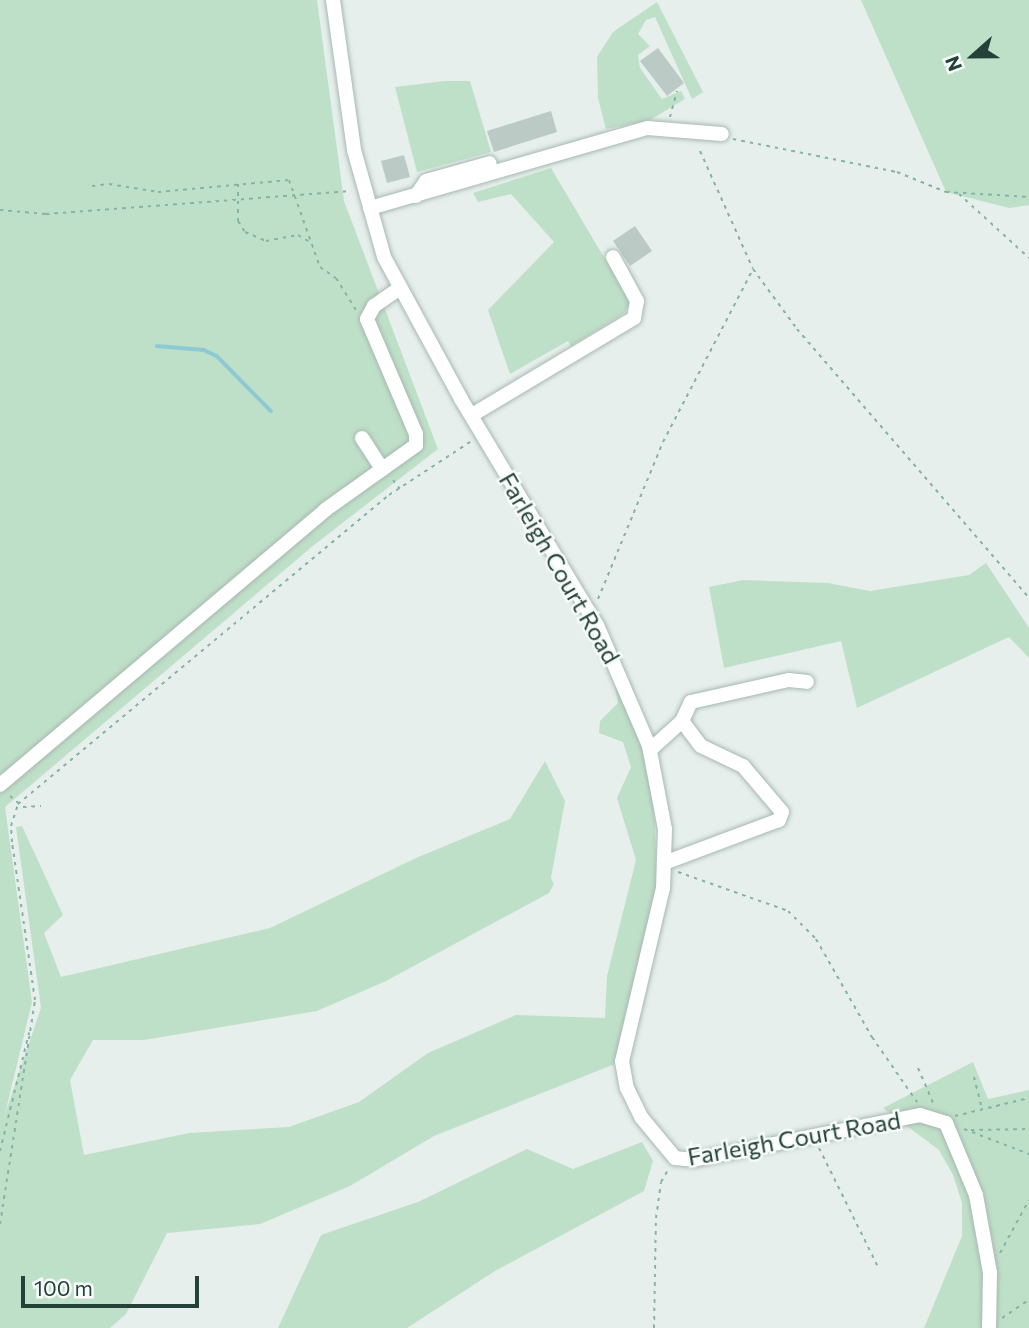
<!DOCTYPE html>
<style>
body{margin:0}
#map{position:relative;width:1029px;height:1328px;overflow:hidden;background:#e6efeb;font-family:Commissioner,sans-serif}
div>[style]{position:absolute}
.green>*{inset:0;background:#bfe0c8}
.stream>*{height:3.5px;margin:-1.75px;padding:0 1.75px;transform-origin:1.75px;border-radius:1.75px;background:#8ec9d4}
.building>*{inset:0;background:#bbcac4}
.path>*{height:2px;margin-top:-1px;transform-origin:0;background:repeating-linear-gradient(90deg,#86b3a5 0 3.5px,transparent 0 8.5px)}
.roads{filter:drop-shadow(0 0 2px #a8b8b2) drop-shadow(0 0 2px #a8b8b2)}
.minor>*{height:14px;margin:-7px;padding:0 7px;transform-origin:7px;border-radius:7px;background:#fff}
span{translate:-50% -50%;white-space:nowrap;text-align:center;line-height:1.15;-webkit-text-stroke:5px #f7fbf9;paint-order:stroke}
.street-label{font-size:24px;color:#24423a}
.north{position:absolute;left:938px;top:21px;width:70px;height:70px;-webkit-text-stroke:5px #f7fbf9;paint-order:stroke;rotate:249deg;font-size:19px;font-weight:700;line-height:28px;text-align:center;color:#24423a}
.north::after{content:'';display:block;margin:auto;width:24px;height:32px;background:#24423a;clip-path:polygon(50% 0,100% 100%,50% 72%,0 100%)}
.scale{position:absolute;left:21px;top:1276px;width:178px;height:32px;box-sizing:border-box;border:4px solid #24423a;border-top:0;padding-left:9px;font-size:21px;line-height:24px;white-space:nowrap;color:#24423a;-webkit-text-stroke:5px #f7fbf9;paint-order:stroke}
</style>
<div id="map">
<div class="green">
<div style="clip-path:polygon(0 0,317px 0,344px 201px,438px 449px,314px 545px,5px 807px,32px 1002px,5px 1114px,41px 1008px,16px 827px,22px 826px,63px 915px,44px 933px,61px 977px,270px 928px,416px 858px,510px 819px,545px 761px,565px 801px,551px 878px,554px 884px,549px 893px,386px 981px,317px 1011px,144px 1040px,93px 1040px,70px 1080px,84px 1155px,189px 1133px,289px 1127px,359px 1102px,428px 1053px,516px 1015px,605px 1018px,607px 976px,636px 860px,617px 798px,631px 767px,623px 742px,599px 733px,600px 721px,618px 703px,615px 686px,621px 681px,643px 742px,654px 796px,657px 896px,615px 1064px,434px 1136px,350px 1186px,260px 1224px,167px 1233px,126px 1314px,110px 1328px,0 1328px)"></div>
<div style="clip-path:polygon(861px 0,1029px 0,1029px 205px,1009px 208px,946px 192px)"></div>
<div style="clip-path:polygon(657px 2px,703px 92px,692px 99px,655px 17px,646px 20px,638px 34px,650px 46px,638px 55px,640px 68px,662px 99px,681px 91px,685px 99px,650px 120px,606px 129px,598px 98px,597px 57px,613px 32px)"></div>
<div style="clip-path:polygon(444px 81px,470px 81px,491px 152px,417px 172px,395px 87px)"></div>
<div style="clip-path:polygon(551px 168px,631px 303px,623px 314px,571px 346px,568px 341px,510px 374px,488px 310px,554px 242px,511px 194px,478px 202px,473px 193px)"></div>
<div style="clip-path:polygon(986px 563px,1029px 628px,1029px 658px,1009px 637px,857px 708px,841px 641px,724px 668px,709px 587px,743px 580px,828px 583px,870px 591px,969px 575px)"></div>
<div style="clip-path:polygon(973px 1062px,988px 1099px,1029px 1090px,1029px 1328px,924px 1328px,962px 1236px,962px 1203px,953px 1175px,939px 1150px,883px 1108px)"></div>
<div style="clip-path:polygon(642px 1142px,653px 1161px,644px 1191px,495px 1271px,407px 1328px,278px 1328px,321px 1235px,418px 1202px,527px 1149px,573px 1169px)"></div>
</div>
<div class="stream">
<div style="left:157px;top:346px;width:47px;rotate:4.9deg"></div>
<div style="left:204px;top:350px;width:14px;rotate:25deg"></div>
<div style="left:217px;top:356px;width:77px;rotate:45.5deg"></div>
</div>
<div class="building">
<div style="clip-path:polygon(658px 48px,684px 83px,667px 96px,640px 61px)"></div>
<div style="clip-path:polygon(551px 111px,557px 132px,494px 152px,487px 131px)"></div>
<div style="clip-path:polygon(404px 155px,410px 177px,387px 183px,381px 161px)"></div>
<div style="clip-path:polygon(635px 226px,652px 251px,630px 266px,613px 241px)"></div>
</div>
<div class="path">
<div style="left:670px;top:117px;width:27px;rotate:-75deg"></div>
<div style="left:733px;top:139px;width:167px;rotate:11.4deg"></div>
<div style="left:897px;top:172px;width:53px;rotate:22.2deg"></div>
<div style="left:946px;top:192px;width:83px;rotate:3.4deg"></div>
<div style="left:700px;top:151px;width:129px;rotate:65.8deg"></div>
<div style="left:753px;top:269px;width:74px;rotate:53.7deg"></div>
<div style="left:797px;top:329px;width:355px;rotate:49.2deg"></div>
<div style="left:238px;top:184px;width:37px;rotate:90deg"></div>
<div style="left:238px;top:221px;width:13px;rotate:58deg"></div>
<div style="left:245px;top:232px;width:23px;rotate:23deg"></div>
<div style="left:266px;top:241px;width:33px;rotate:-11deg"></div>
<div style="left:298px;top:235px;width:12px;rotate:31deg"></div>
<div style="left:92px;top:186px;width:17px;rotate:-7deg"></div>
<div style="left:109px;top:184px;width:50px;rotate:9.3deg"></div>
<div style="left:158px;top:192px;width:132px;rotate:-5.2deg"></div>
<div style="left:289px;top:180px;width:92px;rotate:70.4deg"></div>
<div style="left:320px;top:267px;width:19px;rotate:35deg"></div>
<div style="left:336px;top:278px;width:40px;rotate:58deg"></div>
<div style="left:959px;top:194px;width:95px;rotate:42.4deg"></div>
<div style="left:0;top:210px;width:46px;rotate:5deg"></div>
<div style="left:46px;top:214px;width:306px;rotate:-4.3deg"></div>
<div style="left:393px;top:480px;width:11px;rotate:52deg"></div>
<div style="left:598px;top:599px;width:170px;rotate:-67.5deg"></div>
<div style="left:663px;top:442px;width:195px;rotate:-62.5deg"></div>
<div style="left:10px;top:796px;width:17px;rotate:40deg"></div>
<div style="left:23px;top:807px;width:18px;rotate:-3deg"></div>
<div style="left:678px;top:872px;width:117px;rotate:19.5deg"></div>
<div style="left:788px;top:911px;width:40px;rotate:45deg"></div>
<div style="left:816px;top:939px;width:113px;rotate:60.3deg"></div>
<div style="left:872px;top:1037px;width:79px;rotate:55.3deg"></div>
<div style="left:918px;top:1068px;width:40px;rotate:66.6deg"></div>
<div style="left:974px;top:1077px;width:30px;rotate:76deg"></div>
<div style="left:955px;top:1116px;width:76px;rotate:-13.7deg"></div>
<div style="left:964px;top:1129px;width:70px;rotate:21deg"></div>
<div style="left:971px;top:1130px;width:58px;rotate:-1deg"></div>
<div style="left:819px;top:1148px;width:131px;rotate:63.6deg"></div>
<div style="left:0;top:1151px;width:122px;rotate:-76.2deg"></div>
<div style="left:0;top:1224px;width:227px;rotate:-81.1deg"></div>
<div style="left:35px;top:1000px;width:160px;rotate:-98.3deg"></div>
<div style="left:12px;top:842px;width:16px;rotate:-94deg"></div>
<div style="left:11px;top:826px;width:23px;rotate:-72deg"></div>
<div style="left:18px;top:804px;width:483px;rotate:-39.8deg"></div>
<div style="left:389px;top:495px;width:97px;rotate:-33.2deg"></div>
<div style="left:1000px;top:1253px;width:60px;rotate:-61.3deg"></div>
<div style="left:1002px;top:1318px;width:32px;rotate:-34deg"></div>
<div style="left:654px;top:1328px;width:110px;rotate:-89deg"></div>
<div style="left:656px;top:1218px;width:36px;rotate:-82deg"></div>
<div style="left:661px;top:1182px;width:16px;rotate:-60deg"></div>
</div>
<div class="roads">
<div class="minor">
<div style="left:333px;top:0;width:151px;rotate:82deg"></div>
<div style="left:354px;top:150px;width:111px;rotate:74.3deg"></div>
<div style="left:384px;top:257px;width:162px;rotate:61.5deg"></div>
<div style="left:461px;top:399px;width:264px;rotate:59deg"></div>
<div style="left:597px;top:625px;width:132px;rotate:66.7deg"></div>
<div style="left:649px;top:746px;width:85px;rotate:79.1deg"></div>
<div style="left:665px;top:829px;width:59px;rotate:91.9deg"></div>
<div style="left:663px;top:888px;width:178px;rotate:103.3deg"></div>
<div style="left:622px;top:1061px;width:27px;rotate:80deg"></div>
<div style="left:627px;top:1088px;width:32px;rotate:64deg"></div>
<div style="left:641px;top:1117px;width:53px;rotate:50.3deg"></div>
<div style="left:675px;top:1158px;width:18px;rotate:6deg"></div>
<div style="left:693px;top:1160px;width:231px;rotate:-11.2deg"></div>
<div style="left:920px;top:1115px;width:27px;rotate:17deg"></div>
<div style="left:946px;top:1123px;width:78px;rotate:67.4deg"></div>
<div style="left:976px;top:1195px;width:79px;rotate:79.8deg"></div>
<div style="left:990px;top:1273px;width:55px;rotate:91deg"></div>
<div style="left:416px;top:196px;width:18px;rotate:-56deg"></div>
<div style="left:426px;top:181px;width:66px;rotate:-15.7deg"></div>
<div style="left:370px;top:208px;width:288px;rotate:-16.1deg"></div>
<div style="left:647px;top:128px;width:75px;rotate:4.6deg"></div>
<div style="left:472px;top:415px;width:189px;rotate:-30.9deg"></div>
<div style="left:634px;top:318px;width:17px;rotate:-80deg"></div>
<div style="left:637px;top:301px;width:50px;rotate:-118.6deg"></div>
<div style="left:362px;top:438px;width:37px;rotate:57deg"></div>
<div style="left:682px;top:721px;width:21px;rotate:-65deg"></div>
<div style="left:691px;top:702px;width:100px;rotate:-12.7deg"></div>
<div style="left:789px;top:680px;width:18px;rotate:6deg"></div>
<div style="left:650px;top:750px;width:43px;rotate:-42.2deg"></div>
<div style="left:682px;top:721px;width:31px;rotate:53deg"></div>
<div style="left:701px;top:746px;width:47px;rotate:25.5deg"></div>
<div style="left:743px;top:766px;width:60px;rotate:49.7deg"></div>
<div style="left:782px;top:812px;width:9px;rotate:111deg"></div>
<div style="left:779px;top:820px;width:123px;rotate:159.5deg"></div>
<div style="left:0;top:785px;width:426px;rotate:-40.2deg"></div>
<div style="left:325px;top:510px;width:112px;rotate:-35.5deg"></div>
<div style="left:416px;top:445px;width:11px;rotate:-90deg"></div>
<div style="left:416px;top:434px;width:125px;rotate:-113.1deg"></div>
<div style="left:367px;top:319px;width:15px;rotate:-62deg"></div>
<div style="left:374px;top:306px;width:32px;rotate:-35deg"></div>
</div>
</div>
<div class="street-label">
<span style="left:560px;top:568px;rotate:60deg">Farleigh Court Road</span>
<span style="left:794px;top:1138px;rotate:-10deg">Farleigh Court Road</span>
</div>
<div class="north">N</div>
<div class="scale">100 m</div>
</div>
